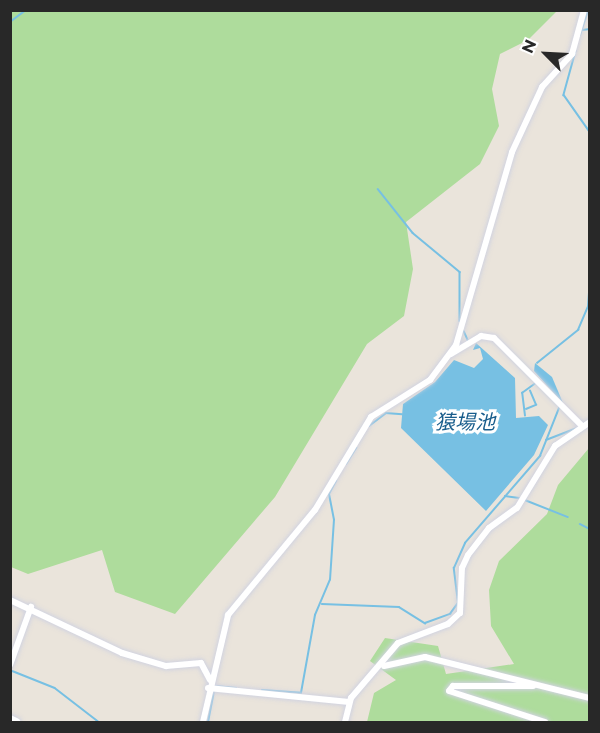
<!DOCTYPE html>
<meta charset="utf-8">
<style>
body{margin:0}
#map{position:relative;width:600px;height:733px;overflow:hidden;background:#eae4db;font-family:Montserrat,"Noto Sans JP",sans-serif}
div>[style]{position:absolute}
.green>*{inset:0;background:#aedc9c}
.water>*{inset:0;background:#77c0e3}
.stream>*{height:1.5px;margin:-0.75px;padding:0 0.75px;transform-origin:0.75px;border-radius:0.75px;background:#77c0e3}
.roads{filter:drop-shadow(0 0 2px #d1d3e0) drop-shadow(0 0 2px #d1d3e0)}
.minor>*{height:6px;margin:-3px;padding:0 3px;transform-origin:3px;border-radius:3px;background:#fff}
.tertiary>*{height:8px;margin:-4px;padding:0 4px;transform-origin:4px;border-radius:4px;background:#fff}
span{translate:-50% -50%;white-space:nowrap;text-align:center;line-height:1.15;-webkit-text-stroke:6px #fff;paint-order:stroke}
.water-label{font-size:20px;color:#195d8c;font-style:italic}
.frame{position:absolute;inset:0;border:12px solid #282828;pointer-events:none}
.north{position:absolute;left:516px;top:24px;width:60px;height:60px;-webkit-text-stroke:4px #fff;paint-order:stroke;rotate:294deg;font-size:16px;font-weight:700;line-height:24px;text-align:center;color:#282828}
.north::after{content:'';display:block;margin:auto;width:21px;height:27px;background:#282828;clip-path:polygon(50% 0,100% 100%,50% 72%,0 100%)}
</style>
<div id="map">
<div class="green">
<div style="clip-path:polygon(10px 11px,557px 11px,528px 40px,500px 54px,492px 89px,499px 126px,480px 164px,406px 222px,413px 269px,404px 316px,367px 344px,275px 497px,175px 614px,115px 592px,102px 550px,28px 574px,11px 567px)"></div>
<div style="clip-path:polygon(589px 448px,589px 722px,367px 722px,374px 693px,396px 680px,370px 661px,385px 638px,438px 646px,446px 674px,514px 664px,491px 626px,489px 590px,499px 561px,547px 514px,558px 485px)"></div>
</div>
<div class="water">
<div style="clip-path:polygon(476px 343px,515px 378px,516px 418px,539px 416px,548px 425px,534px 455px,486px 511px,401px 428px,403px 404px,435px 382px,454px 360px,474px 368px,483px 359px,480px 348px,473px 350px)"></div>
<div style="clip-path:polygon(535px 363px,552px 377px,563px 403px,534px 371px)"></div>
</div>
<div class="stream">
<div style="left:10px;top:22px;width:20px;rotate:-37deg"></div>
<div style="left:582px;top:30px;width:8px;rotate:-7deg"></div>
<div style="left:580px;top:35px;width:26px;rotate:-72deg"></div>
<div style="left:576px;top:51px;width:46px;rotate:105.3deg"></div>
<div style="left:564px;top:95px;width:45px;rotate:54.9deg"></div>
<div style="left:378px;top:189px;width:56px;rotate:51.5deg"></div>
<div style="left:413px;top:233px;width:61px;rotate:39.7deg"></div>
<div style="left:460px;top:272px;width:49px;rotate:90deg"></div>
<div style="left:464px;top:331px;width:10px;rotate:66deg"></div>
<div style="left:537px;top:363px;width:53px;rotate:-38.8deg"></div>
<div style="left:578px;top:330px;width:25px;rotate:-67deg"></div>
<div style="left:588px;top:307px;width:30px;rotate:-86deg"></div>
<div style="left:526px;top:409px;width:11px;rotate:-22deg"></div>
<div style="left:536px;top:405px;width:15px;rotate:-113deg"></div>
<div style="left:525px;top:416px;width:23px;rotate:-97deg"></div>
<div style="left:522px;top:393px;width:19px;rotate:-36deg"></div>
<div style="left:369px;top:426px;width:21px;rotate:-37deg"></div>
<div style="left:386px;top:413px;width:16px;rotate:4deg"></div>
<div style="left:546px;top:440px;width:33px;rotate:-21deg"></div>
<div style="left:346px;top:464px;width:19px;rotate:-58deg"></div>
<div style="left:505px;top:496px;width:14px;rotate:8deg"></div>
<div style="left:525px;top:500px;width:46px;rotate:21.6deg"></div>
<div style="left:580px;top:524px;width:11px;rotate:27deg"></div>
<div style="left:322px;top:604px;width:77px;rotate:2.2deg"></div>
<div style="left:399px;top:607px;width:31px;rotate:32deg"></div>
<div style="left:425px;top:623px;width:27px;rotate:-20deg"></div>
<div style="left:450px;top:614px;width:14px;rotate:-54deg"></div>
<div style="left:458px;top:603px;width:35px;rotate:-97deg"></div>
<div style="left:454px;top:568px;width:27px;rotate:-66deg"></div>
<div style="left:465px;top:543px;width:115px;rotate:-49.2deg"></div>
<div style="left:540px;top:456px;width:52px;rotate:-68.4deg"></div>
<div style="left:10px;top:670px;width:48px;rotate:21.8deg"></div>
<div style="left:55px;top:688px;width:56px;rotate:37.7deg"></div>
<div style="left:215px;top:686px;width:21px;rotate:5deg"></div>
<div style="left:262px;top:690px;width:39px;rotate:4deg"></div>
<div style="left:301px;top:693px;width:79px;rotate:-79.8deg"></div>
<div style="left:315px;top:615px;width:38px;rotate:-67deg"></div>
<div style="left:330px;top:580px;width:60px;rotate:-86.2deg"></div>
<div style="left:334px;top:520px;width:26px;rotate:-101deg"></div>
<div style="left:329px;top:494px;width:15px;rotate:-62deg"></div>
<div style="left:208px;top:722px;width:32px;rotate:-79deg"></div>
</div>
<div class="roads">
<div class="minor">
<div style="left:451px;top:354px;width:35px;rotate:-31deg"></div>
<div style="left:481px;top:336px;width:13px;rotate:9deg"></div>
<div style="left:494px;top:338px;width:124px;rotate:45deg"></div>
<div style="left:10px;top:600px;width:124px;rotate:25.3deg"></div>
<div style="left:122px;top:653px;width:46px;rotate:16.5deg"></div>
<div style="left:166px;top:666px;width:35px;rotate:-5deg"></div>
<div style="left:201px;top:663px;width:19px;rotate:62deg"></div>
<div style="left:10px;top:665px;width:62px;rotate:-70.1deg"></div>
<div style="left:384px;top:666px;width:42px;rotate:-12.4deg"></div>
<div style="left:425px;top:657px;width:170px;rotate:14deg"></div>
<div style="left:533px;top:686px;width:80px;rotate:180deg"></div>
<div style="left:453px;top:686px;width:6px;rotate:129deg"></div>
<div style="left:449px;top:691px;width:101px;rotate:17.9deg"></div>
<div style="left:208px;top:688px;width:142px;rotate:5.7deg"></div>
<div style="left:203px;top:722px;width:110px;rotate:-76.8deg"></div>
<div style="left:228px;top:615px;width:136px;rotate:-50.4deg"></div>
<div style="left:315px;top:510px;width:109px;rotate:-58.9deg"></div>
<div style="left:371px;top:417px;width:70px;rotate:-32.1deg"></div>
<div style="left:430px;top:380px;width:44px;rotate:-53.4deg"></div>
<div style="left:456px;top:345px;width:201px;rotate:-73.8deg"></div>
<div style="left:512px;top:152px;width:72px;rotate:-65.2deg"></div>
<div style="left:542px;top:87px;width:45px;rotate:-47.7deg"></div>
<div style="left:572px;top:54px;width:46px;rotate:-74.7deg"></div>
<div style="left:345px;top:722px;width:25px;rotate:-76deg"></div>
<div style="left:351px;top:698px;width:72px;rotate:-49.5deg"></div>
<div style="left:398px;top:643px;width:53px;rotate:-20.8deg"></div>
<div style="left:448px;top:624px;width:16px;rotate:-43deg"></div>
<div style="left:460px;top:613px;width:45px;rotate:-87.5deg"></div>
<div style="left:462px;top:568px;width:14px;rotate:-65deg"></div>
<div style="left:468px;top:555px;width:34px;rotate:-52deg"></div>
<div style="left:489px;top:528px;width:34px;rotate:-36deg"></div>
<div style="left:517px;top:508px;width:73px;rotate:-58.5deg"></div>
<div style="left:555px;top:446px;width:42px;rotate:-34.4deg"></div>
</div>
<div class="tertiary">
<div style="left:10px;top:719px;width:7px;rotate:27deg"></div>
</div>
</div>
<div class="water-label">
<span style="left:465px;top:422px">猿場池</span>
</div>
<div class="frame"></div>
<div class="north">N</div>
</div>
